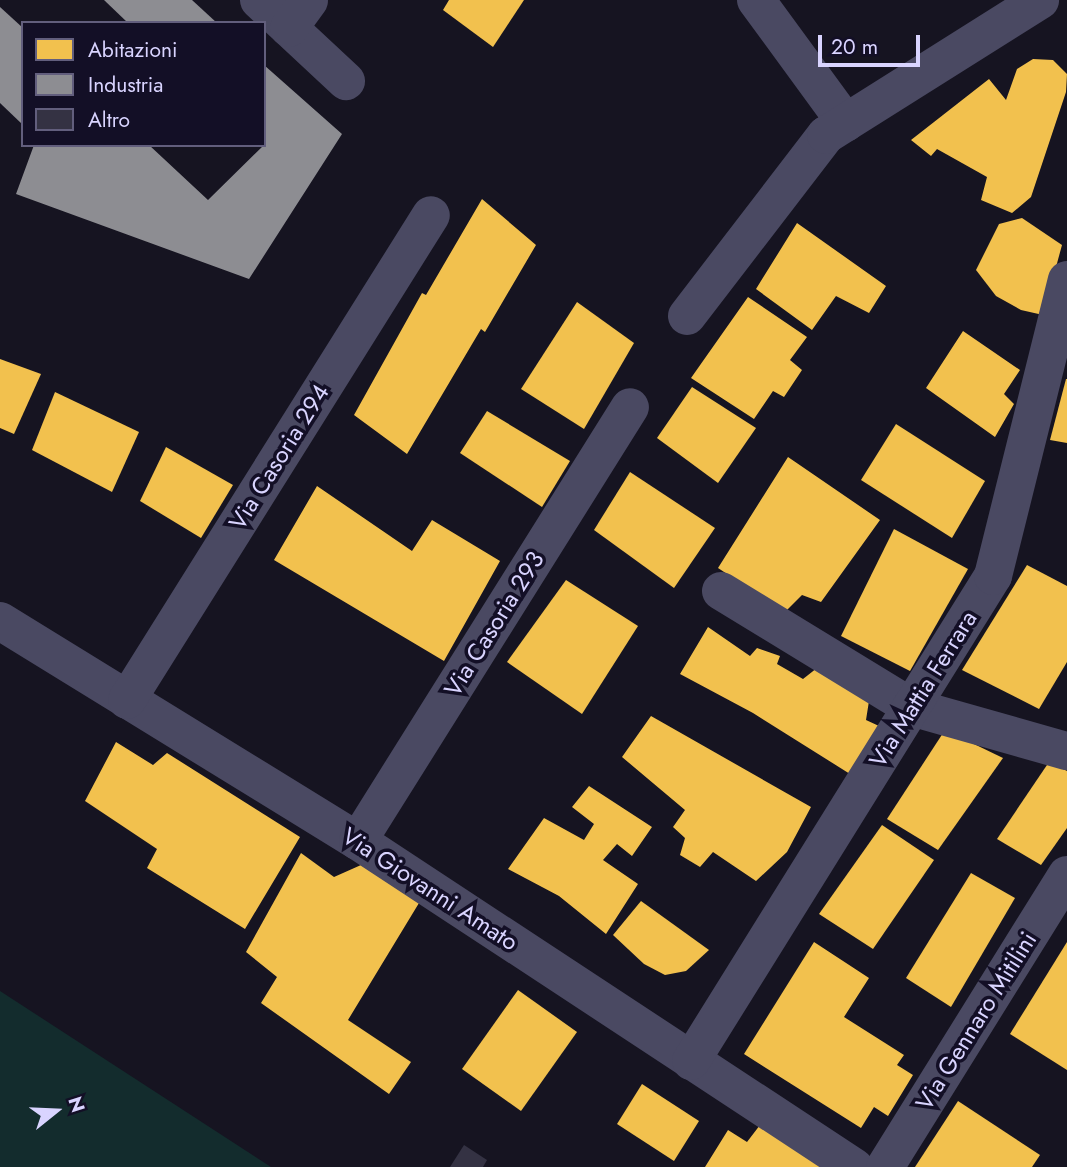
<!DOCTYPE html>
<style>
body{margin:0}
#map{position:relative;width:1067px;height:1167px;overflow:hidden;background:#161421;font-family:Jost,sans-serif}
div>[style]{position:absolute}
.green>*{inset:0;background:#132c2d}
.homes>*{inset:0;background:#f2c14e}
.industry>*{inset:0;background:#8d8d92}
.building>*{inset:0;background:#343243}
.street>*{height:38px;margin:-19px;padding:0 19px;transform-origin:19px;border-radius:19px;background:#4a4962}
span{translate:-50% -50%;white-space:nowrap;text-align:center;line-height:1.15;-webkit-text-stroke:7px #130f26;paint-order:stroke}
.street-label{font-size:24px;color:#d9d4ff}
.legend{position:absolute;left:21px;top:21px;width:245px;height:126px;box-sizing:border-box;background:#130f26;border:2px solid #625e7d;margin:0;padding:9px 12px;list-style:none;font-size:21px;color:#d9d4ff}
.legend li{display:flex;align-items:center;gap:14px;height:35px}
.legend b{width:35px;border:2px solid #625e7d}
.north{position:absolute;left:21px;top:1076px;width:70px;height:70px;-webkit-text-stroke:5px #130f26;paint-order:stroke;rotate:72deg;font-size:19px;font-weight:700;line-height:28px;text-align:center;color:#d9d4ff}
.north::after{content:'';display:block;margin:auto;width:24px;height:32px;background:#d9d4ff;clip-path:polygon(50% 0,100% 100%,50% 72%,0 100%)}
.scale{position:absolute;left:818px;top:35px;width:102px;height:32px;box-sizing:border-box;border:4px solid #d9d4ff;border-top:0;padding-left:9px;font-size:21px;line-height:24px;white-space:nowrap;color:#d9d4ff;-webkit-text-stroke:5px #130f26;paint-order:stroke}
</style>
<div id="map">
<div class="green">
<div style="clip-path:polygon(0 991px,271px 1167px,0 1167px)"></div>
</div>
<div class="homes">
<div style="clip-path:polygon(449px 0,524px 0,493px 47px,443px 10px)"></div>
<div style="clip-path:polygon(1033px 59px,1053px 60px,1067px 74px,1066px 92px,1031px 197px,1012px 213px,981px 200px,987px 177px,937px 149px,931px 156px,911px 140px,989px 79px,1006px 100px,1017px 69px)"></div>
<div style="clip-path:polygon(482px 199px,536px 245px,485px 332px,481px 329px,407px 454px,354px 415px,422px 293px,426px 295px)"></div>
<div style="clip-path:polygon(1022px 218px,1062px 245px,1043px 315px,1021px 310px,996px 296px,976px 270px,999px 224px)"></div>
<div style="clip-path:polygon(797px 223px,886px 286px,869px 313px,836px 296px,812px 330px,756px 289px)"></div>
<div style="clip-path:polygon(748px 297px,807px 337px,790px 360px,802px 370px,784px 397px,773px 391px,754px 419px,691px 378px)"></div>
<div style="clip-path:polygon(577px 302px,634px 343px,584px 429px,521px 389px)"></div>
<div style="clip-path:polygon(963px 331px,1020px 370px,1004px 394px,1014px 404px,995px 437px,926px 388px)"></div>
<div style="clip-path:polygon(0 359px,41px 374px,14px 434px,0 428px)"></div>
<div style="clip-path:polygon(1066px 379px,1067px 379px,1067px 443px,1050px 440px)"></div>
<div style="clip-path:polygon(692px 387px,756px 428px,718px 483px,657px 438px)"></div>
<div style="clip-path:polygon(55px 392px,139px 432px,112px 492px,32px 450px)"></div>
<div style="clip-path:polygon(487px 411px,570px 461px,542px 507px,460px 453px)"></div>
<div style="clip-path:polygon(896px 424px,985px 481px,952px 538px,861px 480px)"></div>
<div style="clip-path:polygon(166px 447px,233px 485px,201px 538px,140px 501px)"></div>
<div style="clip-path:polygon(788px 457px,880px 520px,821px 602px,802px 595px,785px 612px,718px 568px)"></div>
<div style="clip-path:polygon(630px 472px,715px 528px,674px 588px,594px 530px)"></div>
<div style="clip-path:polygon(317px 486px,412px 551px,432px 520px,500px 561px,444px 661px,274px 560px)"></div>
<div style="clip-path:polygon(894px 529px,968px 569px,910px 671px,841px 636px)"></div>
<div style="clip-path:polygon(1027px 565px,1067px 586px,1067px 662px,1039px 709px,962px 670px)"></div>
<div style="clip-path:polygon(566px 580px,638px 626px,582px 714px,507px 662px)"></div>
<div style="clip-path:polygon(708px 627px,750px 656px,757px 648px,780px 656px,777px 664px,803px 679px,817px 668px,869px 701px,866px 720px,879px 726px,850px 774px,753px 713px,680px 674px)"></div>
<div style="clip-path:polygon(651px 716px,811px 807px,787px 852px,756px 881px,713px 852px,700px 867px,680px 855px,685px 838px,673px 827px,685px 810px,622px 757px)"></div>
<div style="clip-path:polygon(945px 730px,1003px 758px,938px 850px,887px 819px)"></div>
<div style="clip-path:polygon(116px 742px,153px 765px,167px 753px,300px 837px,245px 929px,147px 868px,157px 849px,85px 801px)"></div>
<div style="clip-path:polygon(1049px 762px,1067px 771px,1067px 828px,1041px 865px,997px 839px)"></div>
<div style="clip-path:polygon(589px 786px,652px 827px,632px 856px,617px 844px,603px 860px,638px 884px,606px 934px,559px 896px,508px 869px,544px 818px,584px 840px,594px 824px,572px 807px)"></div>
<div style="clip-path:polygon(882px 825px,934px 860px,873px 949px,819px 914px)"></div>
<div style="clip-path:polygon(301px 853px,334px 877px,361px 865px,419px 903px,348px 1020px,411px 1062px,389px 1094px,261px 1003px,277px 977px,246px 952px)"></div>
<div style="clip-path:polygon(971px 873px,1015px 898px,951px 1007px,906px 978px)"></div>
<div style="clip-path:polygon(641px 901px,709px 950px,686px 971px,665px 975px,644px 964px,613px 935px)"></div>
<div style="clip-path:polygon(814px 942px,869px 978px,844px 1017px,904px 1055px,897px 1065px,913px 1075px,888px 1116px,874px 1107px,861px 1128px,744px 1054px)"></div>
<div style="clip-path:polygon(1067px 942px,1067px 1070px,1010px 1034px)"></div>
<div style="clip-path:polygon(518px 990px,577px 1032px,521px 1111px,462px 1069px)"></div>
<div style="clip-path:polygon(642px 1084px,699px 1121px,674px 1161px,617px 1124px)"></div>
<div style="clip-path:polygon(958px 1101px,1040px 1155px,1032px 1167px,915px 1167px)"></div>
<div style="clip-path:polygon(760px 1125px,837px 1167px,705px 1167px,728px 1130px,747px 1142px)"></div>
</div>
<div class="industry">
<div style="clip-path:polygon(104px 0,192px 0,217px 23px,128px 23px)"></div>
<div style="clip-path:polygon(0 7px,23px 28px,23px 125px,0 103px)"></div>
<div style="clip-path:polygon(264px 65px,342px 134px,249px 279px,16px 194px,34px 145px,149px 145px,208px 200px,264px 145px)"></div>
</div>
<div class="building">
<div style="clip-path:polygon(464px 1145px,487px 1160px,483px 1167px,450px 1167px)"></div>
</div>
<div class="street">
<div style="left:259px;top:0;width:119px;rotate:43deg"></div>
<div style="left:756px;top:0;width:152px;rotate:53.8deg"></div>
<div style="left:289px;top:28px;width:34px;rotate:-54deg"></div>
<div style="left:687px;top:316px;width:228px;rotate:-52.5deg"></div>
<div style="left:826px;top:135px;width:253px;rotate:-32.2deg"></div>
<div style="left:721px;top:591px;width:223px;rotate:31.4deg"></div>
<div style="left:911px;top:707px;width:162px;rotate:15.8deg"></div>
<div style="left:0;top:621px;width:420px;rotate:31.6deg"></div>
<div style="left:358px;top:841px;width:594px;rotate:33.32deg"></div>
<div style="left:127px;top:700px;width:572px;rotate:-57.92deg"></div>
<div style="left:358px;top:841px;width:512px;rotate:-57.92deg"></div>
<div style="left:691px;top:1061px;width:571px;rotate:-58.09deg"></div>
<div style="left:993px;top:576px;width:305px;rotate:-76deg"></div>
<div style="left:885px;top:1167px;width:344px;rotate:-58.1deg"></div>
</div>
<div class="street-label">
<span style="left:279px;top:457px;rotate:-58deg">Via Casoria 294</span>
<span style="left:494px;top:624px;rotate:-58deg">Via Casoria 293</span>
<span style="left:923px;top:689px;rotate:-58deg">Via Mattia Ferrara</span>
<span style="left:430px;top:889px;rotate:33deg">Via Giovanni Amato</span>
<span style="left:976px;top:1021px;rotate:-58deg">Via Gennaro Mitilini</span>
</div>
<ul class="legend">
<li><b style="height:19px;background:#f2c14e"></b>Abitazioni</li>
<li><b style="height:19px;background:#8d8d92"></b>Industria</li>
<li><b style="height:19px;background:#343243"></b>Altro</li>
</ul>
<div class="north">N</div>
<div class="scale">20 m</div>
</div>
